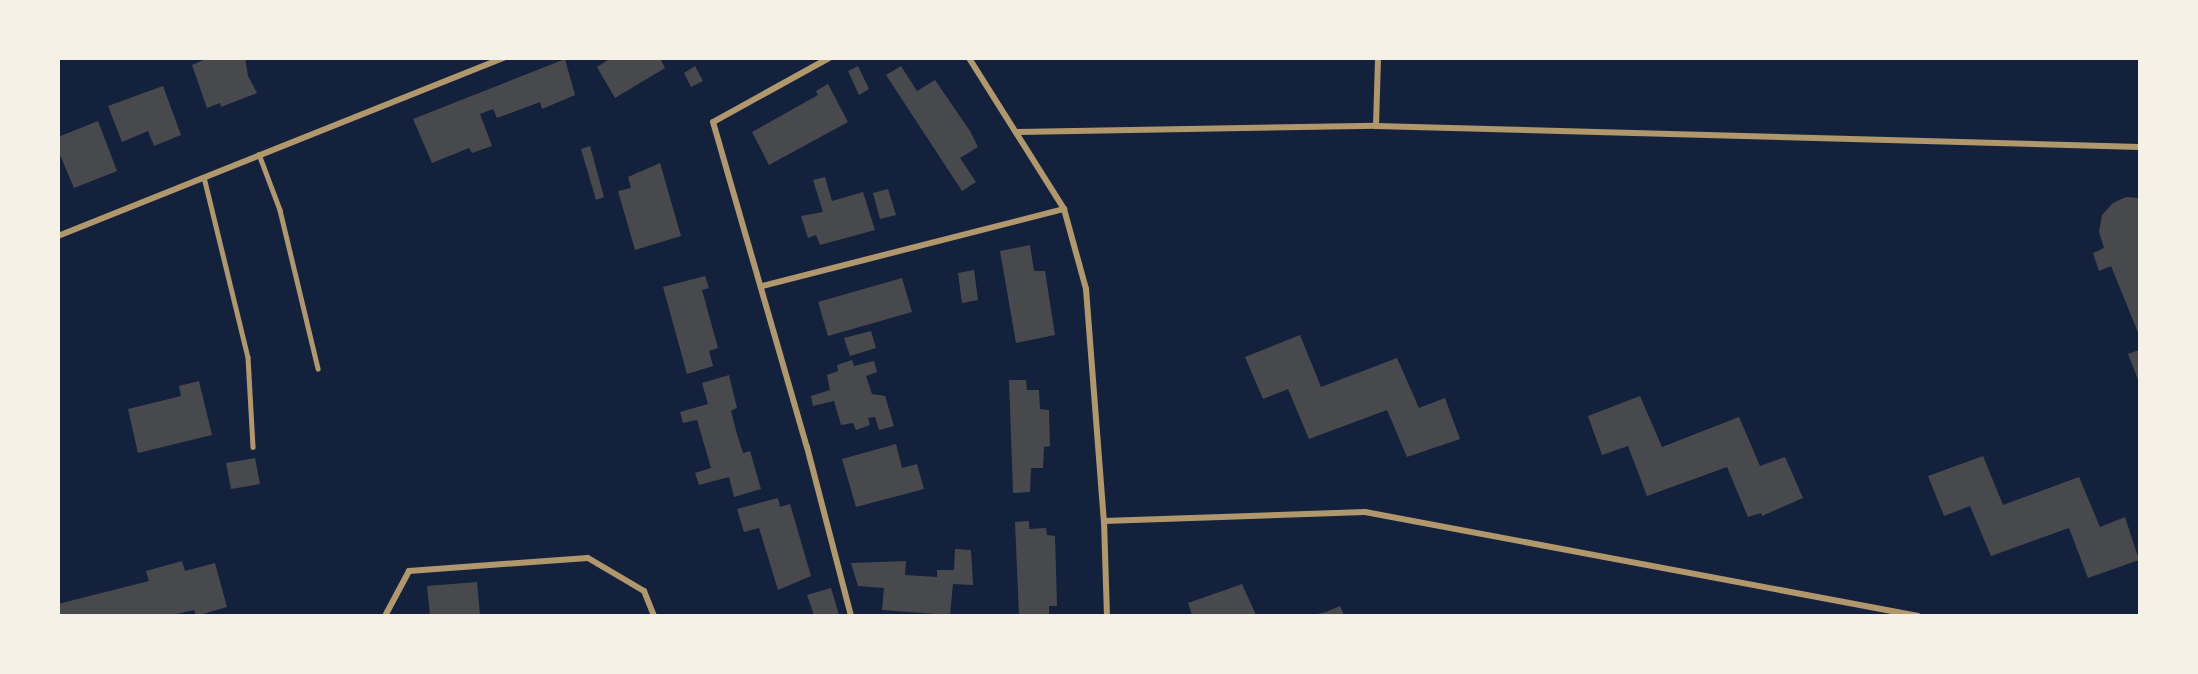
<!DOCTYPE html>
<style>
body{margin:0}
#map{position:relative;width:2198px;height:674px;overflow:hidden;background:#14213d;font-family:Quicksand,sans-serif}
div>[style]{position:absolute}
.building>*{inset:0;background:#48494c}
.service>*{height:4.5px;margin:-2.25px;padding:0 2.25px;transform-origin:2.25px;border-radius:2.25px;background:#b1986c}
.minor>*{height:6px;margin:-3px;padding:0 3px;transform-origin:3px;border-radius:3px;background:#b1986c}
span{translate:-50% -50%;white-space:nowrap;text-align:center;line-height:1.15;-webkit-text-stroke:6px #f6f1e7;paint-order:stroke}
.frame{position:absolute;inset:0;border:60px solid #f6f1e7;pointer-events:none}
</style>
<div id="map">
<div class="building">
<div style="clip-path:polygon(208px 58px,245px 58px,248px 76px,257px 93px,221px 107px,220px 103px,207px 108px,192px 65px)"></div>
<div style="clip-path:polygon(611px 58px,660px 58px,665px 68px,615px 98px,597px 67px)"></div>
<div style="clip-path:polygon(565px 59px,575px 95px,542px 109px,540px 102px,497px 118px,493px 109px,480px 114px,492px 146px,472px 153px,469px 148px,432px 163px,413px 119px)"></div>
<div style="clip-path:polygon(695px 66px,703px 81px,691px 87px,684px 73px)"></div>
<div style="clip-path:polygon(858px 66px,869px 89px,859px 95px,848px 71px)"></div>
<div style="clip-path:polygon(901px 66px,917px 91px,935px 80px,970px 131px,978px 147px,960px 158px,976px 182px,962px 191px,886px 75px)"></div>
<div style="clip-path:polygon(828px 84px,848px 122px,769px 165px,752px 132px,818px 95px,816px 91px)"></div>
<div style="clip-path:polygon(163px 86px,181px 135px,154px 146px,148px 131px,122px 142px,108px 106px)"></div>
<div style="clip-path:polygon(98px 121px,117px 171px,74px 188px,58px 150px,58px 137px)"></div>
<div style="clip-path:polygon(590px 146px,604px 197px,596px 200px,581px 149px)"></div>
<div style="clip-path:polygon(660px 163px,681px 236px,635px 250px,618px 191px,631px 188px,628px 177px)"></div>
<div style="clip-path:polygon(825px 177px,832px 201px,863px 192px,875px 230px,820px 245px,816px 235px,808px 238px,801px 216px,823px 212px,813px 180px)"></div>
<div style="clip-path:polygon(888px 189px,896px 215px,880px 219px,873px 193px)"></div>
<div style="clip-path:polygon(2126px 197px,2139px 198px,2139px 335px,2111px 266px,2099px 271px,2093px 253px,2104px 248px,2099px 232px,2102px 215px,2113px 203px)"></div>
<div style="clip-path:polygon(1030px 245px,1034px 271px,1045px 271px,1055px 335px,1016px 343px,1000px 251px)"></div>
<div style="clip-path:polygon(974px 270px,978px 300px,962px 303px,958px 273px)"></div>
<div style="clip-path:polygon(705px 276px,709px 288px,702px 290px,718px 348px,709px 351px,713px 366px,687px 374px,663px 287px)"></div>
<div style="clip-path:polygon(902px 278px,912px 312px,828px 336px,818px 302px)"></div>
<div style="clip-path:polygon(871px 331px,876px 348px,850px 356px,844px 338px)"></div>
<div style="clip-path:polygon(1300px 335px,1321px 387px,1397px 358px,1419px 408px,1445px 398px,1460px 439px,1407px 457px,1387px 410px,1309px 439px,1288px 389px,1263px 399px,1245px 357px)"></div>
<div style="clip-path:polygon(2139px 350px,2139px 382px,2128px 354px)"></div>
<div style="clip-path:polygon(852px 360px,854px 366px,874px 361px,877px 372px,866px 376px,872px 394px,885px 396px,894px 426px,879px 430px,875px 417px,868px 418px,870px 425px,856px 430px,853px 423px,841px 425px,834px 401px,813px 406px,811px 396px,830px 390px,827px 375px,838px 371px,837px 365px)"></div>
<div style="clip-path:polygon(729px 375px,737px 408px,731px 411px,737px 434px,743px 453px,750px 451px,761px 489px,734px 497px,729px 477px,699px 485px,695px 473px,711px 468px,697px 420px,683px 423px,680px 412px,708px 404px,702px 383px)"></div>
<div style="clip-path:polygon(1009px 380px,1026px 380px,1027px 390px,1039px 390px,1040px 409px,1049px 410px,1050px 446px,1044px 447px,1043px 468px,1031px 468px,1030px 492px,1013px 493px)"></div>
<div style="clip-path:polygon(199px 381px,212px 435px,138px 453px,128px 409px,181px 396px,179px 386px)"></div>
<div style="clip-path:polygon(1640px 396px,1662px 447px,1739px 417px,1760px 466px,1785px 457px,1803px 498px,1762px 516px,1761px 513px,1748px 517px,1727px 467px,1647px 496px,1628px 446px,1602px 455px,1588px 416px)"></div>
<div style="clip-path:polygon(896px 444px,902px 468px,917px 464px,924px 489px,856px 507px,842px 459px)"></div>
<div style="clip-path:polygon(1983px 456px,2003px 505px,2079px 477px,2100px 527px,2125px 517px,2139px 560px,2088px 578px,2069px 528px,1991px 556px,1970px 506px,1944px 516px,1928px 476px)"></div>
<div style="clip-path:polygon(255px 458px,260px 484px,231px 489px,226px 463px)"></div>
<div style="clip-path:polygon(778px 498px,780px 507px,790px 504px,811px 576px,778px 590px,759px 528px,744px 532px,737px 509px)"></div>
<div style="clip-path:polygon(1029px 521px,1029px 529px,1046px 528px,1047px 535px,1055px 536px,1057px 606px,1049px 606px,1049px 615px,1019px 615px,1015px 522px)"></div>
<div style="clip-path:polygon(955px 549px,971px 550px,973px 585px,953px 584px,950px 615px,882px 610px,884px 588px,858px 586px,851px 563px,906px 561px,905px 575px,937px 577px,937px 570px,954px 570px)"></div>
<div style="clip-path:polygon(182px 561px,185px 571px,215px 563px,227px 607px,196px 616px,194px 610px,172px 615px,58px 615px,58px 604px,149px 581px,146px 571px)"></div>
<div style="clip-path:polygon(477px 582px,480px 615px,430px 615px,427px 586px)"></div>
<div style="clip-path:polygon(1242px 584px,1256px 615px,1192px 615px,1188px 603px)"></div>
<div style="clip-path:polygon(831px 588px,839px 615px,814px 615px,807px 595px)"></div>
<div style="clip-path:polygon(1340px 606px,1344px 615px,1313px 615px,1326px 612px)"></div>
</div>
<div class="service">
<div style="left:259px;top:154px;width:60px;rotate:69.4deg"></div>
<div style="left:280px;top:210px;width:163px;rotate:76.5deg"></div>
<div style="left:204px;top:177px;width:185px;rotate:76.3deg"></div>
<div style="left:248px;top:357px;width:90px;rotate:86.8deg"></div>
</div>
<div class="minor">
<div style="left:829px;top:58px;width:132px;rotate:151.1deg"></div>
<div style="left:713px;top:122px;width:338px;rotate:73.9deg"></div>
<div style="left:807px;top:447px;width:175px;rotate:75.4deg"></div>
<div style="left:969px;top:58px;width:178px;rotate:57.8deg"></div>
<div style="left:1064px;top:209px;width:83px;rotate:74.6deg"></div>
<div style="left:1086px;top:289px;width:233px;rotate:85.6deg"></div>
<div style="left:1104px;top:521px;width:95px;rotate:88.2deg"></div>
<div style="left:1376px;top:126px;width:68px;rotate:-88.3deg"></div>
<div style="left:1018px;top:132px;width:358px;rotate:-1deg"></div>
<div style="left:1376px;top:126px;width:764px;rotate:1.57deg"></div>
<div style="left:58px;top:236px;width:480px;rotate:-21.8deg"></div>
<div style="left:762px;top:286px;width:312px;rotate:-14.3deg"></div>
<div style="left:1104px;top:521px;width:261px;rotate:-2deg"></div>
<div style="left:1365px;top:512px;width:563px;rotate:10.65deg"></div>
<div style="left:385px;top:616px;width:51px;rotate:-61.9deg"></div>
<div style="left:409px;top:571px;width:179px;rotate:-4.2deg"></div>
<div style="left:588px;top:558px;width:65px;rotate:30.5deg"></div>
<div style="left:644px;top:591px;width:27px;rotate:68deg"></div>
</div>
<div class="frame"></div>
</div>
